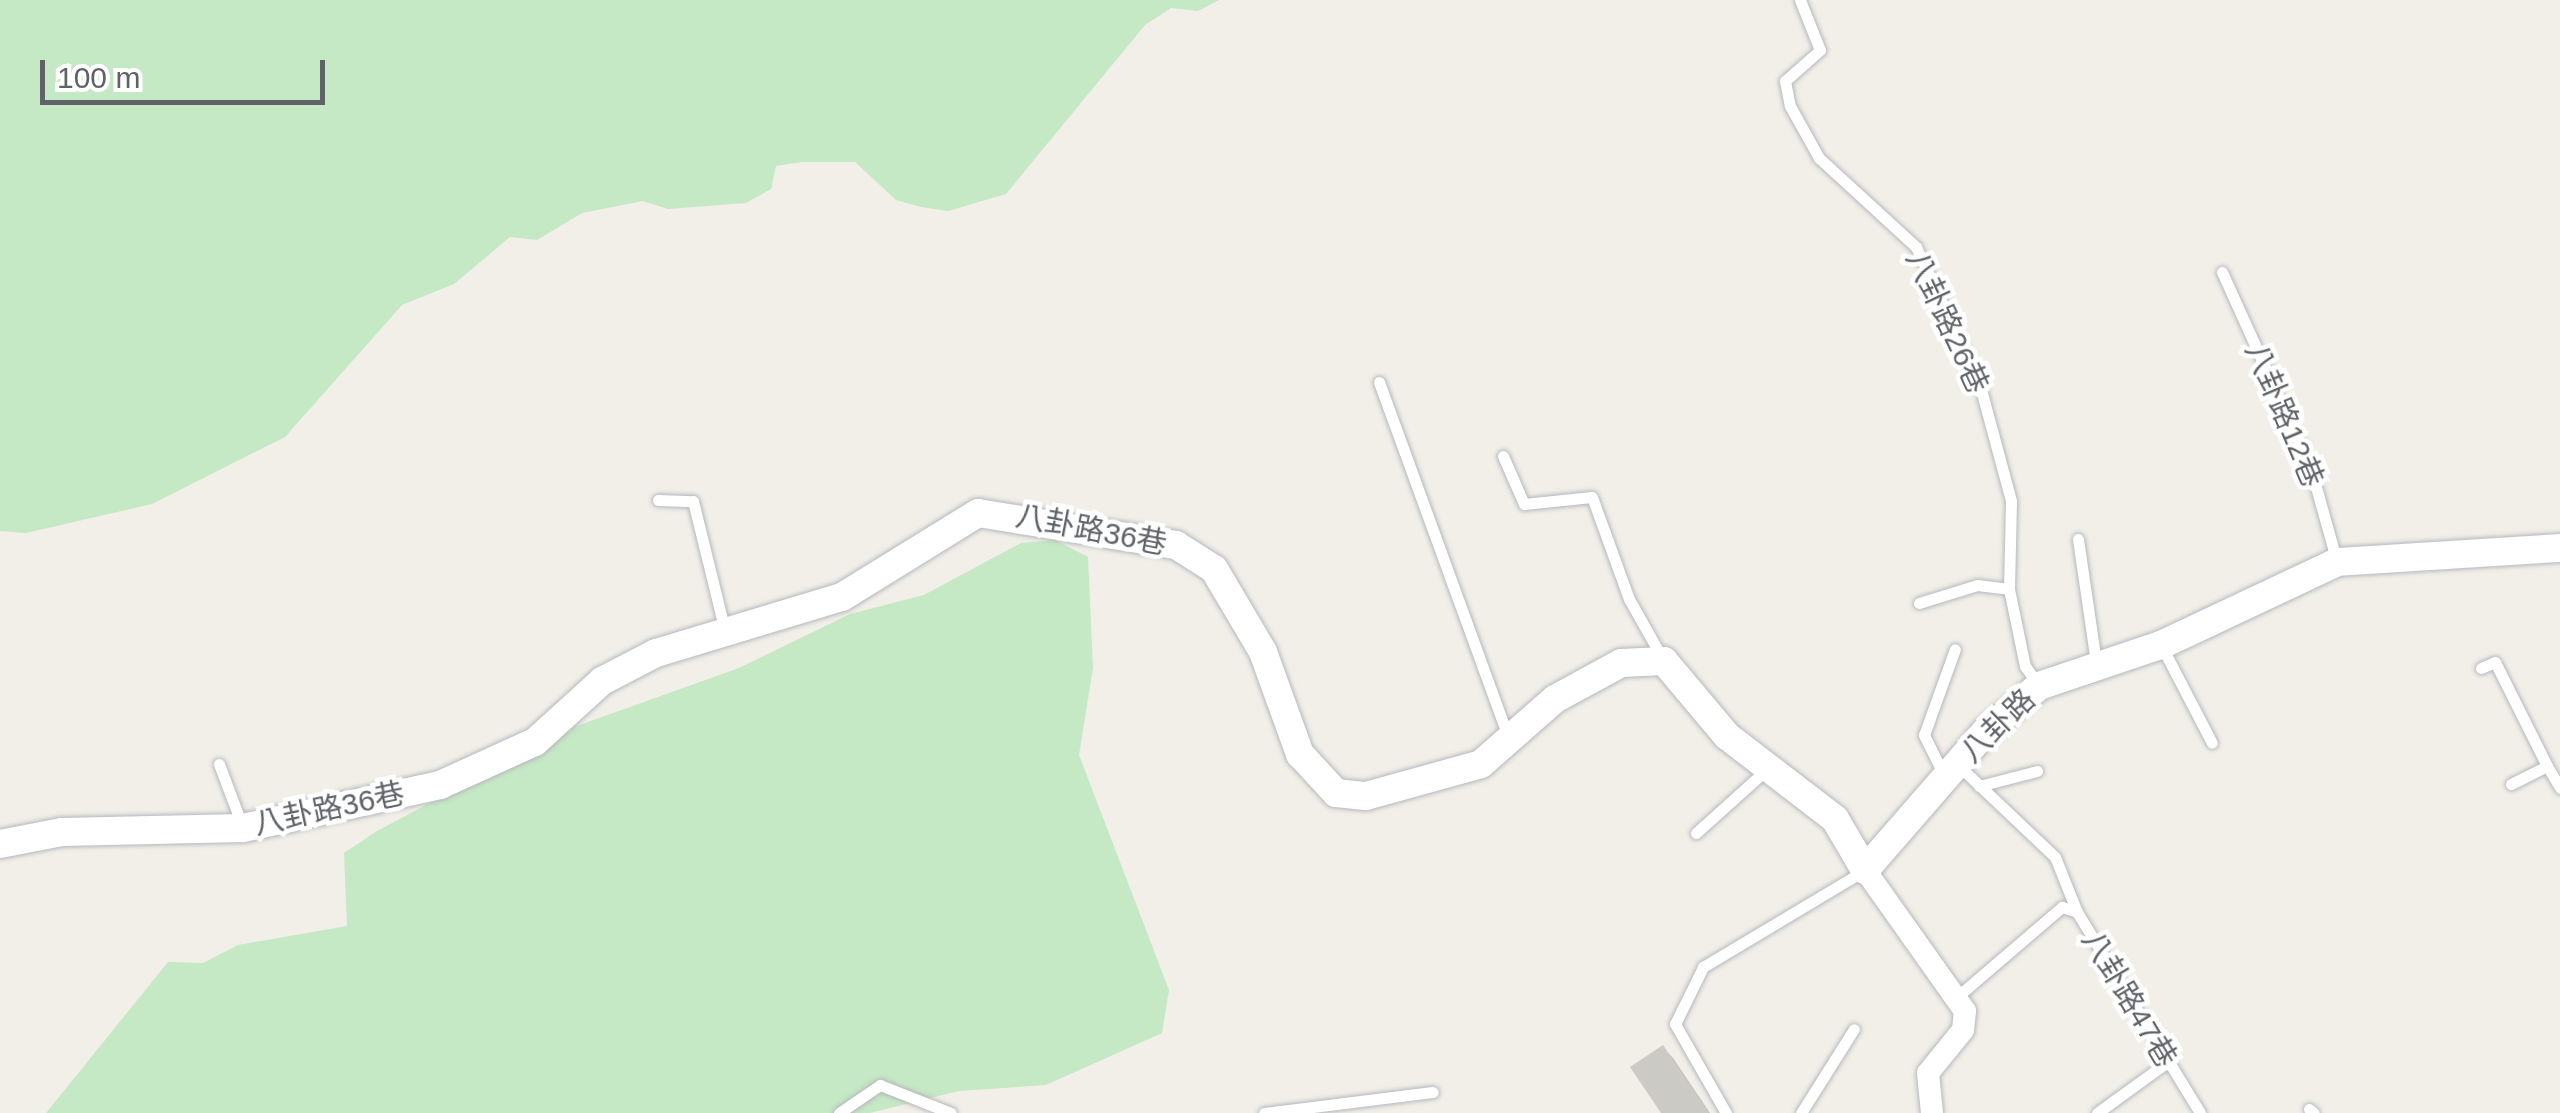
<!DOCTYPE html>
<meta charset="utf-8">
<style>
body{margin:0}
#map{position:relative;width:2560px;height:1113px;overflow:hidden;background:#f1efe8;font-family:Helvetica,"Noto Sans TC",sans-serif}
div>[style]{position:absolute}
.green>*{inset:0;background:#c5e8c5}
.shadow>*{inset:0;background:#0003}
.building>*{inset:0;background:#cccac5}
.roads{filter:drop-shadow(0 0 2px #b5b8bc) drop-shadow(0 0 2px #b5b8bc)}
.service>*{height:11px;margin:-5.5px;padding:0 5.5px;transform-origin:5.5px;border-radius:5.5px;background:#fff}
.minor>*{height:22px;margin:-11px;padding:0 11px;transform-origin:11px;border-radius:11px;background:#fff}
.tertiary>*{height:28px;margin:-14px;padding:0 14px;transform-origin:14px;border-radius:14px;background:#fff}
span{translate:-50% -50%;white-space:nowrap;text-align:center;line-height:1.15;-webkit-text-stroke:9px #fff;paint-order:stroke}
.street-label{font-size:30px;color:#5f6368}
.scale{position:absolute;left:40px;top:60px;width:285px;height:45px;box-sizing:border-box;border:5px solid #5f6368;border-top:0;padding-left:12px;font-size:30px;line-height:35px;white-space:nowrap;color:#5f6368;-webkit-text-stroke:8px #fff;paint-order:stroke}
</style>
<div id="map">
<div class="green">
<div style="clip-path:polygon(0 0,1219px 0,1198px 11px,1171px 8px,1145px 25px,1006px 194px,948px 211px,921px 207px,896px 200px,855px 162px,802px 162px,776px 166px,771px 189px,746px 203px,668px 209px,643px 201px,582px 213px,537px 240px,510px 237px,454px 284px,402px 305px,285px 437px,152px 504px,26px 533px,0 531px)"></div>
<div style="clip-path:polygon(1055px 540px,1088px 557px,1093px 668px,1079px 755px,1169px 990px,1162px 1033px,1046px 1085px,959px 1091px,870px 1113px,46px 1113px,168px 962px,203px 963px,238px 945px,347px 926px,344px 853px,377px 831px,571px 728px,739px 668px,850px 614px,924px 595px,1021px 543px)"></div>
</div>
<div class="shadow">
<div style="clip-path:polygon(1663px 1048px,1673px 1058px,1710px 1113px,1664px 1113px)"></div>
</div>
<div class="building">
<div style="clip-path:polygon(1663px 1045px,1709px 1113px,1661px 1113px,1630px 1067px)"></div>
</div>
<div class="roads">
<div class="service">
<div style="left:1800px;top:0;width:54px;rotate:68.2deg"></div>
<div style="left:1820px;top:50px;width:47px;rotate:138.5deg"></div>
<div style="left:1785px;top:81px;width:25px;rotate:79deg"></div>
<div style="left:1790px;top:106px;width:60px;rotate:60.9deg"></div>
<div style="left:1819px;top:158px;width:132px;rotate:42.5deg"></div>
<div style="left:1916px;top:247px;width:149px;rotate:65deg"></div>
<div style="left:1979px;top:382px;width:123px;rotate:74.9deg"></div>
<div style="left:2011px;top:501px;width:88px;rotate:91.3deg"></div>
<div style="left:2009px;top:589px;width:79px;rotate:78.3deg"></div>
<div style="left:2025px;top:666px;width:24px;rotate:55deg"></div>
<div style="left:2222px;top:272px;width:216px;rotate:65.7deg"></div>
<div style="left:2311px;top:469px;width:97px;rotate:74.4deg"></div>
<div style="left:1379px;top:382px;width:380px;rotate:70deg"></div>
<div style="left:1503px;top:456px;width:52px;rotate:66.4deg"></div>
<div style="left:1524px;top:504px;width:68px;rotate:-5.9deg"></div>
<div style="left:1592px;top:497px;width:109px;rotate:70.1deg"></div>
<div style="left:1629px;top:599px;width:71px;rotate:60.6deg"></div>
<div style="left:658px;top:500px;width:35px;rotate:2deg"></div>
<div style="left:693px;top:501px;width:134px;rotate:76.2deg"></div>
<div style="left:2078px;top:539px;width:125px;rotate:81.7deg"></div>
<div style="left:1919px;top:603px;width:61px;rotate:-17.2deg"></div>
<div style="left:1977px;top:585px;width:32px;rotate:7deg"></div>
<div style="left:2161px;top:645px;width:110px;rotate:62.5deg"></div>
<div style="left:2481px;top:668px;width:15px;rotate:-23deg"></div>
<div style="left:2495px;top:662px;width:116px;rotate:63.4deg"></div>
<div style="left:219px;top:764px;width:68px;rotate:69.4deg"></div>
<div style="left:1959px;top:766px;width:132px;rotate:43.5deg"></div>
<div style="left:2055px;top:857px;width:59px;rotate:68.2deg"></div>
<div style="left:1944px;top:775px;width:45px;rotate:-116.6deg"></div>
<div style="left:1924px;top:735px;width:91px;rotate:-70.2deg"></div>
<div style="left:2511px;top:784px;width:40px;rotate:-26.6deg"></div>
<div style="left:2547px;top:766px;width:26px;rotate:59deg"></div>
<div style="left:1979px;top:786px;width:60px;rotate:-14.5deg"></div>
<div style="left:1696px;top:833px;width:96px;rotate:-42deg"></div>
<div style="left:1958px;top:996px;width:137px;rotate:-40.6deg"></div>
<div style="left:2062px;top:907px;width:16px;rotate:18deg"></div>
<div style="left:2077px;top:912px;width:236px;rotate:58.5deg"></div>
<div style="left:2309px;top:1109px;width:6px;rotate:39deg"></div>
<div style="left:839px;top:1113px;width:50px;rotate:-34.3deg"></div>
<div style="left:880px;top:1085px;width:76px;rotate:21.5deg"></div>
<div style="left:1264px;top:1113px;width:170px;rotate:-7.1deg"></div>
<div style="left:1726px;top:1113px;width:103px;rotate:-119.8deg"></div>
<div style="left:1675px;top:1024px;width:64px;rotate:-63.8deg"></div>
<div style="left:1703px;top:967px;width:189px;rotate:-30.9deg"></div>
<div style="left:1801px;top:1113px;width:99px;rotate:-57.8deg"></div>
<div style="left:2097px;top:1113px;width:85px;rotate:-35.9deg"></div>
</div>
<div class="minor">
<div style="left:1865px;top:870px;width:173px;rotate:54.7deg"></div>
<div style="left:1965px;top:1011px;width:19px;rotate:96deg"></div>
<div style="left:1963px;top:1030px;width:55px;rotate:129.1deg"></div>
<div style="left:1928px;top:1073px;width:40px;rotate:84.3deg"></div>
</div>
<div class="tertiary">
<div style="left:0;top:844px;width:63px;rotate:-11deg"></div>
<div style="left:62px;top:832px;width:181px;rotate:-1.3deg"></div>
<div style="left:243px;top:828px;width:202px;rotate:-12.3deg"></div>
<div style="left:440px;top:785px;width:104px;rotate:-24.4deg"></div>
<div style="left:535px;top:742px;width:91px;rotate:-42.3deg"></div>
<div style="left:602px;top:681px;width:61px;rotate:-27.4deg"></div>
<div style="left:656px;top:653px;width:194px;rotate:-16.8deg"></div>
<div style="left:842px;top:597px;width:160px;rotate:-31.7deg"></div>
<div style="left:978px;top:513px;width:201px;rotate:9.2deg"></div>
<div style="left:1176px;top:545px;width:45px;rotate:32.3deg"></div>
<div style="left:1214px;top:569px;width:96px;rotate:59.4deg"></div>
<div style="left:1263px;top:652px;width:109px;rotate:70.1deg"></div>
<div style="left:1300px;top:754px;width:53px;rotate:47.3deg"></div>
<div style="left:1336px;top:793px;width:30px;rotate:6deg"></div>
<div style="left:1366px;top:796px;width:119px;rotate:-15.5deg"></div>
<div style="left:1481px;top:764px;width:98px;rotate:-41.3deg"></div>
<div style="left:1555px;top:699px;width:75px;rotate:-28.6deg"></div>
<div style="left:1621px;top:663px;width:43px;rotate:-2.7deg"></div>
<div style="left:1664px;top:661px;width:98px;rotate:50deg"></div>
<div style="left:1727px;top:736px;width:136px;rotate:37.5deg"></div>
<div style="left:1835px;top:819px;width:59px;rotate:59.5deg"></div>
<div style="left:1865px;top:870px;width:183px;rotate:-49deg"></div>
<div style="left:1985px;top:732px;width:71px;rotate:-40.4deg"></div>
<div style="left:2039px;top:686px;width:129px;rotate:-18.6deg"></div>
<div style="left:2161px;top:645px;width:195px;rotate:-25.2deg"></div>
<div style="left:2337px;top:562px;width:223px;rotate:-3.6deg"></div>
</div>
</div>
<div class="street-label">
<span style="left:1947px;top:322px;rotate:65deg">八卦路26巷</span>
<span style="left:2284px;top:415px;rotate:67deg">八卦路12巷</span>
<span style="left:1091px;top:530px;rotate:11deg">八卦路36巷</span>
<span style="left:1998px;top:726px;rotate:-44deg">八卦路</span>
<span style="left:329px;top:809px;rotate:-12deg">八卦路36巷</span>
<span style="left:2129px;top:999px;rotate:59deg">八卦路47巷</span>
</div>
<div class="scale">100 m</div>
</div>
